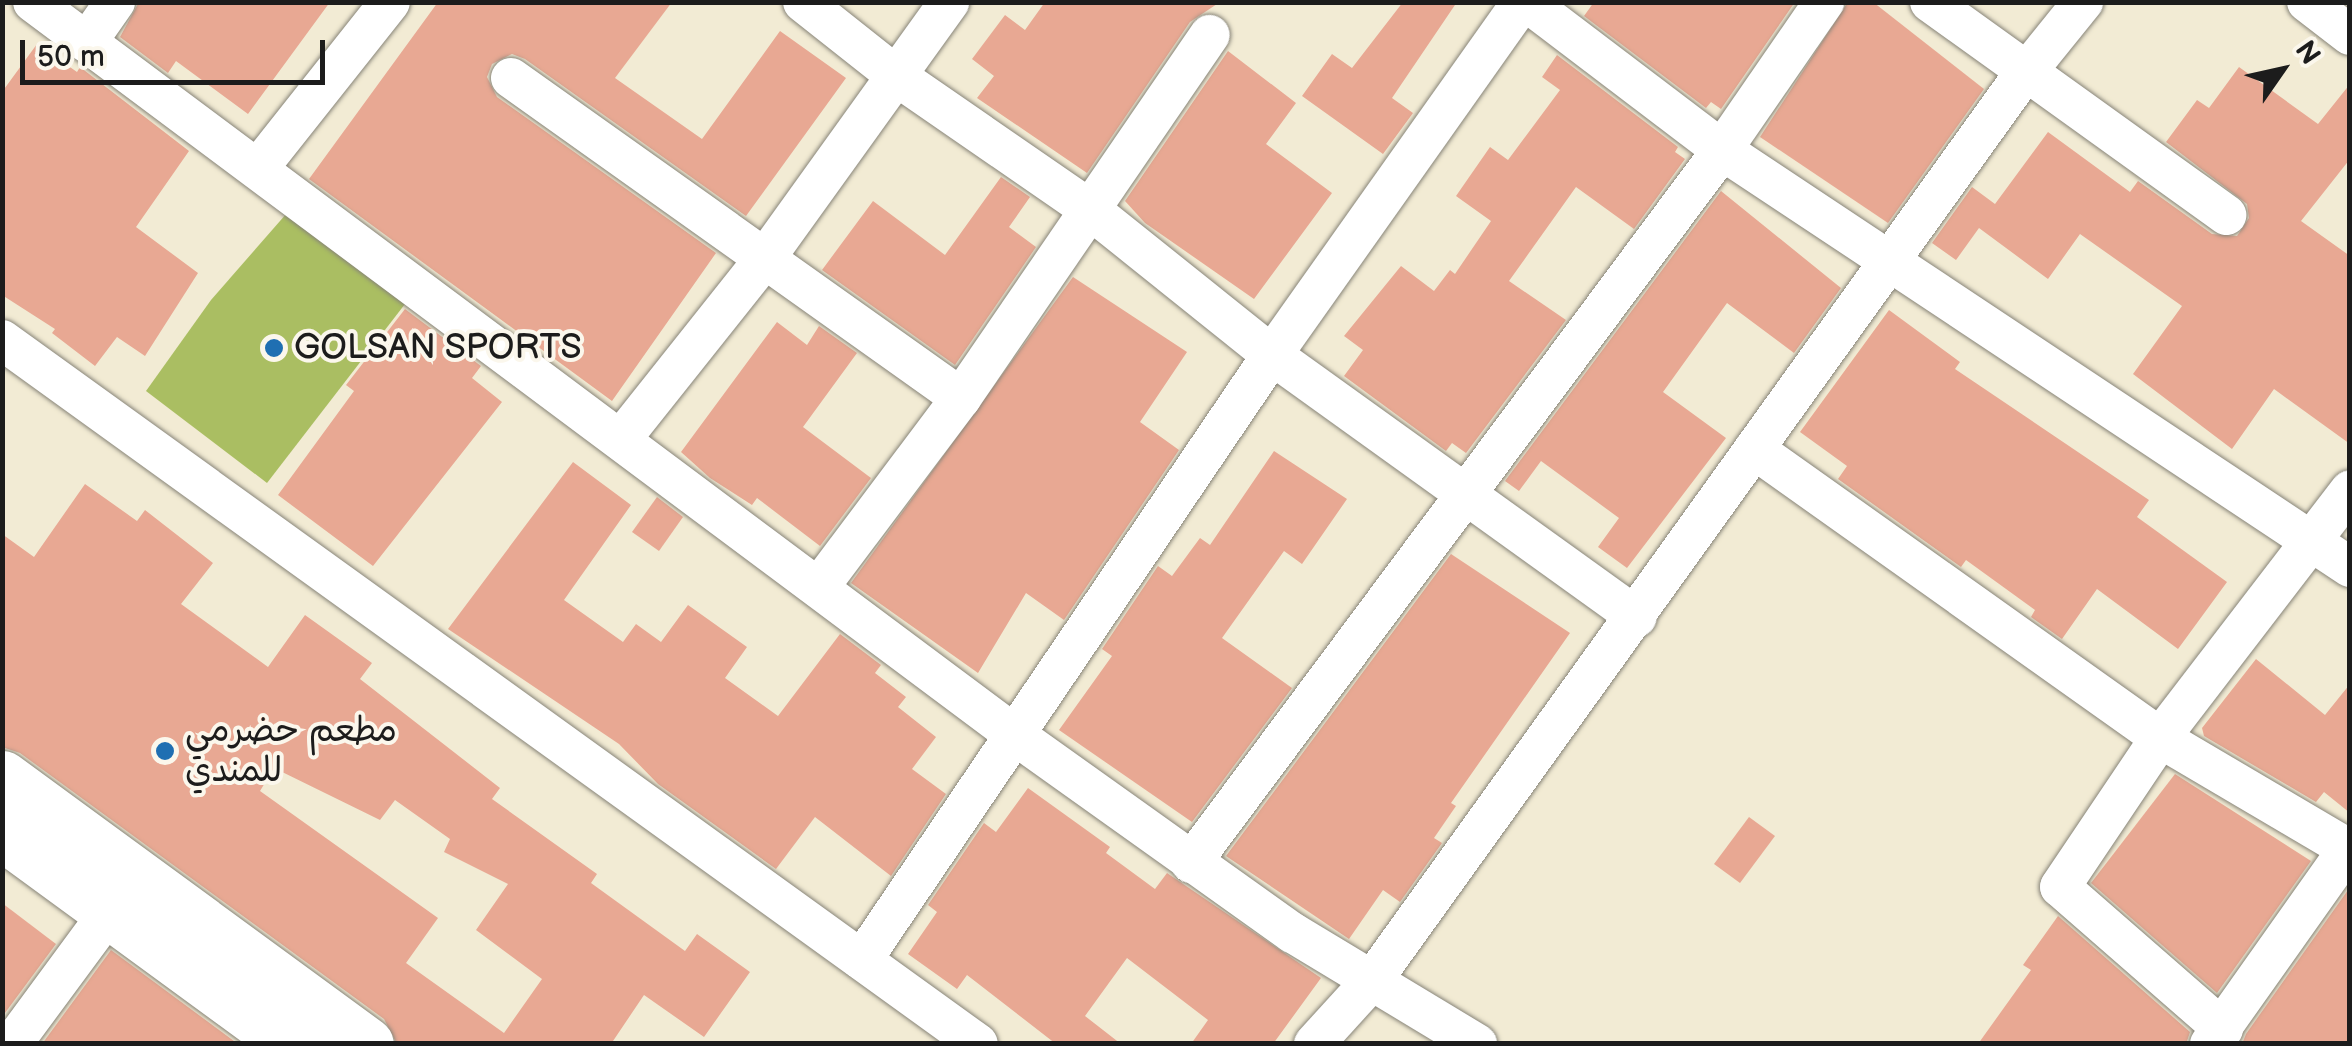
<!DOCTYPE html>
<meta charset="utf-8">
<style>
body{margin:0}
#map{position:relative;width:2352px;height:1046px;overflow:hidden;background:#f2ebd4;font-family:"Balsamiq Sans","Playpen Sans Arabic",sans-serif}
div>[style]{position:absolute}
.green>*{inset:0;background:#aabe62}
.building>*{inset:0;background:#e8a893}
.roads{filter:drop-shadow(0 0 2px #878478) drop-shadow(0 0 2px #878478)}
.minor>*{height:40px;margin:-20px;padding:0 20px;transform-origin:20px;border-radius:20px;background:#fff}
.trunk>*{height:55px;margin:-27.5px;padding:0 27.5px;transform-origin:27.5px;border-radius:27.5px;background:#fff}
.dots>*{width:28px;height:28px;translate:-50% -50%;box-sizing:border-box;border:5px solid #fbf7ec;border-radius:50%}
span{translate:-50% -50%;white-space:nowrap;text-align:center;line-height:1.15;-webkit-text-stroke:8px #fbf7ec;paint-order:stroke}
.poi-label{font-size:35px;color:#1c1c1c}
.left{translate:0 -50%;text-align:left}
.frame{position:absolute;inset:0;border:5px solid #1c1c1c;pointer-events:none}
.north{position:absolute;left:2232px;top:20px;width:100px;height:100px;-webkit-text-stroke:8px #fbf7ec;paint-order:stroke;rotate:56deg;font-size:28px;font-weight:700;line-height:40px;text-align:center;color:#1c1c1c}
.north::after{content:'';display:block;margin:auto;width:35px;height:45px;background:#1c1c1c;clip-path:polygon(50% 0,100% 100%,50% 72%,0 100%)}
.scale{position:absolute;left:20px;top:40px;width:305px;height:45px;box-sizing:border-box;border:5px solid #1c1c1c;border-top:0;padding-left:12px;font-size:30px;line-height:35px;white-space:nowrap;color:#1c1c1c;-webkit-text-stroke:8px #fbf7ec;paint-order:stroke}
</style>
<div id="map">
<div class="green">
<div style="clip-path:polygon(287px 213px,405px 304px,267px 483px,146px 391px,211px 300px)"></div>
</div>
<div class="building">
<div style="clip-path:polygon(139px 2px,330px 2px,248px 114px,176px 61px,168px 73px,120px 37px)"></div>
<div style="clip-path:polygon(438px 2px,672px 2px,615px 78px,702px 139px,780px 31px,846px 78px,746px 216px,525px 59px,512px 54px,492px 64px,487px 77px,497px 97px,716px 253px,612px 401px,309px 179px)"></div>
<div style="clip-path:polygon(1045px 2px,1220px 2px,1190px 22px,1087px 173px,977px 98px,994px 76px,972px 59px,1005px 15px,1025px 30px)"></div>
<div style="clip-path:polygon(1403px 2px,1457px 2px,1392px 98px,1413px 113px,1383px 154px,1302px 96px,1332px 54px,1352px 68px)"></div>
<div style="clip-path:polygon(1594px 2px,1795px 2px,1721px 109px,1711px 102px,1706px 108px,1584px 16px)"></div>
<div style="clip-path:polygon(1848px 2px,1873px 2px,1984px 89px,1888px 223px,1760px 137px)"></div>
<div style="clip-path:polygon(37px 44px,77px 72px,80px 67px,189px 151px,136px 227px,198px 273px,145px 356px,117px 337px,95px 366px,52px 333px,55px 329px,2px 295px,2px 92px)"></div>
<div style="clip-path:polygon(1228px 51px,1296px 103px,1266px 144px,1332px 193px,1254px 299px,1145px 223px,1125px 201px)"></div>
<div style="clip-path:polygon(1557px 55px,1678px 147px,1675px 152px,1685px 159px,1634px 229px,1576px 187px,1509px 281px,1566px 320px,1466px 453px,1452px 443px,1446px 451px,1344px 376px,1363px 350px,1344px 336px,1401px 266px,1434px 291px,1450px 270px,1455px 274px,1491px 221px,1456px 196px,1490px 147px,1508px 160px,1560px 90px,1542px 77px)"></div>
<div style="clip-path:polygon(2239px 67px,2318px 124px,2350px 84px,2350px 159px,2301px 221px,2350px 256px,2350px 444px,2274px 389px,2232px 449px,2133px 374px,2182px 306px,2080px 234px,2048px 279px,1979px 228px,1956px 260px,1932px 243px,1972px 187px,1995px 204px,2048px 132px,2130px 192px,2138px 181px,2212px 234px,2237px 236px,2249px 218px,2247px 204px,2166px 142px,2197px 100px,2209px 108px)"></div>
<div style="clip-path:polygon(1001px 177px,1030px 197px,1009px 227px,1036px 247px,955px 365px,822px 270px,873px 201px,945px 255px)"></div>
<div style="clip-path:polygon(1721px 191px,1841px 288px,1794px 353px,1727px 303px,1663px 392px,1726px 438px,1627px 568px,1598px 547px,1619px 518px,1541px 461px,1519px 491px,1505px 481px)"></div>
<div style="clip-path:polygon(1073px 277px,1187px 352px,1140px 422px,1179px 450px,1064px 620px,1026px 593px,978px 673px,851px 583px)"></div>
<div style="clip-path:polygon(405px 309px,481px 366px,472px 378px,502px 402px,373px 566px,278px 495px,354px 391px,346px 385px)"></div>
<div style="clip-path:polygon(1889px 310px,1960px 362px,1955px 369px,2149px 500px,2137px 517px,2227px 582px,2178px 649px,2097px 589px,2062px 639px,2031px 617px,2035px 610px,1966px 560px,1961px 567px,1838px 479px,1847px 466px,1800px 432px)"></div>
<div style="clip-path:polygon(777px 322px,807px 345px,819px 326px,857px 353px,803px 427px,871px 478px,820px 546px,757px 498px,752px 505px,710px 478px,681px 452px)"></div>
<div style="clip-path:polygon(1274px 451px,1347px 499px,1302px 564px,1284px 551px,1222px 638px,1292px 688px,1192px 822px,1059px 730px,1112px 656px,1102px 649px,1158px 566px,1172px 576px,1200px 538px,1210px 545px)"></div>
<div style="clip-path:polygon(573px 462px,631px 505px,564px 600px,623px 642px,636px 624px,661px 642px,688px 605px,747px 647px,725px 678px,778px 716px,840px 634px,881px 665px,875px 673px,906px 697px,898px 707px,936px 737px,912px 769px,946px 794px,891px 876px,815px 817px,776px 869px,658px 784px,619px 744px,448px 629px)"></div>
<div style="clip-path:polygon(evenodd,85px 484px,137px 521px,145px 510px,213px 563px,181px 604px,268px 667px,305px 615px,372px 663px,360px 679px,500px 788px,492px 799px,597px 874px,591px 883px,685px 951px,697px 934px,750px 972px,704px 1037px,644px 995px,611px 1044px,397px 1044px,384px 1019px,20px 753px,2px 747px,2px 534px,34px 557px,85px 484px,274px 768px,380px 820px,395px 800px,450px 839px,444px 852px,508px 884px,476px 930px,542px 979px,504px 1033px,406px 963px,438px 918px,260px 791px,274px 768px)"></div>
<div style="clip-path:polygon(657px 497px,683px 517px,659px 551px,632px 532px)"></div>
<div style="clip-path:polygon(1451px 554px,1570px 633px,1451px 803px,1456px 806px,1434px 838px,1442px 843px,1400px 902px,1383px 890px,1349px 939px,1226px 856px)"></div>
<div style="clip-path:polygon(2256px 659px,2325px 715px,2350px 684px,2350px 813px,2324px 792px,2316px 802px,2204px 736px,2202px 728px)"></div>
<div style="clip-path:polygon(2175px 774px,2311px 861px,2217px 993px,2091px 883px)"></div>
<div style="clip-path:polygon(1028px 788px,1110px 847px,1106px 853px,1155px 889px,1167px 873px,1321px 978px,1273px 1044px,1191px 1044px,1208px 1020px,1127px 958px,1085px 1016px,1121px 1044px,1056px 1044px,967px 975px,957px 989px,908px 954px,937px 912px,928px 905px,984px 823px,996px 832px)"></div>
<div style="clip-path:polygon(1749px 817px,1775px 836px,1740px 883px,1714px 864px)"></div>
<div style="clip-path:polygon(2348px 890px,2350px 1044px,2242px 1044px,2246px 1034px)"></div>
<div style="clip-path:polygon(2px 903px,56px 944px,2px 1017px)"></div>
<div style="clip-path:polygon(2058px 916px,2190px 1032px,2186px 1044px,1978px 1044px,2031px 970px,2023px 965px)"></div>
<div style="clip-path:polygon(111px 950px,238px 1044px,42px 1044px)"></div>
</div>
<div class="roads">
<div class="minor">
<div style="left:33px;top:2px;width:1225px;rotate:36.74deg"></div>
<div style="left:1015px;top:735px;width:341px;rotate:35.5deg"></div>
<div style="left:1293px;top:933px;width:215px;rotate:31.1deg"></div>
<div style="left:803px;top:2px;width:117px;rotate:38.4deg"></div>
<div style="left:895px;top:75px;width:239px;rotate:34.6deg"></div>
<div style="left:1092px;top:211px;width:231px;rotate:38.7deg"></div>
<div style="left:1272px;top:355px;width:449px;rotate:35.7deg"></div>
<div style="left:1527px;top:2px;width:245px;rotate:37.2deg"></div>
<div style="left:1722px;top:150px;width:754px;rotate:33.58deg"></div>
<div style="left:1930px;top:2px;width:365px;rotate:35.7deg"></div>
<div style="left:2307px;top:2px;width:54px;rotate:37.5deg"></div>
<div style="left:87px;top:42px;width:49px;rotate:-55deg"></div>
<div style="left:511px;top:78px;width:552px;rotate:35.42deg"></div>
<div style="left:260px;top:166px;width:209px;rotate:-51.6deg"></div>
<div style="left:2px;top:340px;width:1203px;rotate:35.8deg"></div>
<div style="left:622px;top:438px;width:231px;rotate:-51.5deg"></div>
<div style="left:766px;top:257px;width:314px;rotate:-54.3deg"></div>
<div style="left:1754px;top:449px;width:498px;rotate:35.4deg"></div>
<div style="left:2160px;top:738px;width:221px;rotate:30.5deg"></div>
<div style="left:819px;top:587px;width:236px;rotate:-53.1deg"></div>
<div style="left:961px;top:398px;width:440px;rotate:-55.6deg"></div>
<div style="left:1191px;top:863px;width:889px;rotate:-53.32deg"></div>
<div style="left:1722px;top:150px;width:180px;rotate:-55.4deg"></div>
<div style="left:862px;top:960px;width:731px;rotate:-55.88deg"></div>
<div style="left:1272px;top:355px;width:433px;rotate:-54.7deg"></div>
<div style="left:2223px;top:1029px;width:216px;rotate:-138.9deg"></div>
<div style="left:2060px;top:887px;width:179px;rotate:-56.1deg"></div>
<div style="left:2160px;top:738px;width:312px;rotate:-52.5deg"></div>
<div style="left:12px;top:1044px;width:162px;rotate:-53.6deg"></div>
<div style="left:1314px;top:1044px;width:89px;rotate:-47.7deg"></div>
<div style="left:1374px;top:978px;width:1100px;rotate:-54.29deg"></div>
<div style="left:2016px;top:85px;width:107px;rotate:-51.1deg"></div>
<div style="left:2210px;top:1044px;width:242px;rotate:-54.7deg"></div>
</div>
<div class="trunk">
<div style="left:2px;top:778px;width:451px;rotate:36.2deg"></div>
<div style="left:2px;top:832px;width:359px;rotate:36.2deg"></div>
</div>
</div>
<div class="dots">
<div style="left:274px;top:348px;background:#1f6fb2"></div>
<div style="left:165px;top:751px;background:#1f6fb2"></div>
</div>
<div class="poi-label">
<span class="left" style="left:294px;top:348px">GOLSAN SPORTS</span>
<span class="left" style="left:185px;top:751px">مطعم حضرمي<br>للمندي</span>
</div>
<div class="frame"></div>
<div class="north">N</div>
<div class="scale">50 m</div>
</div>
